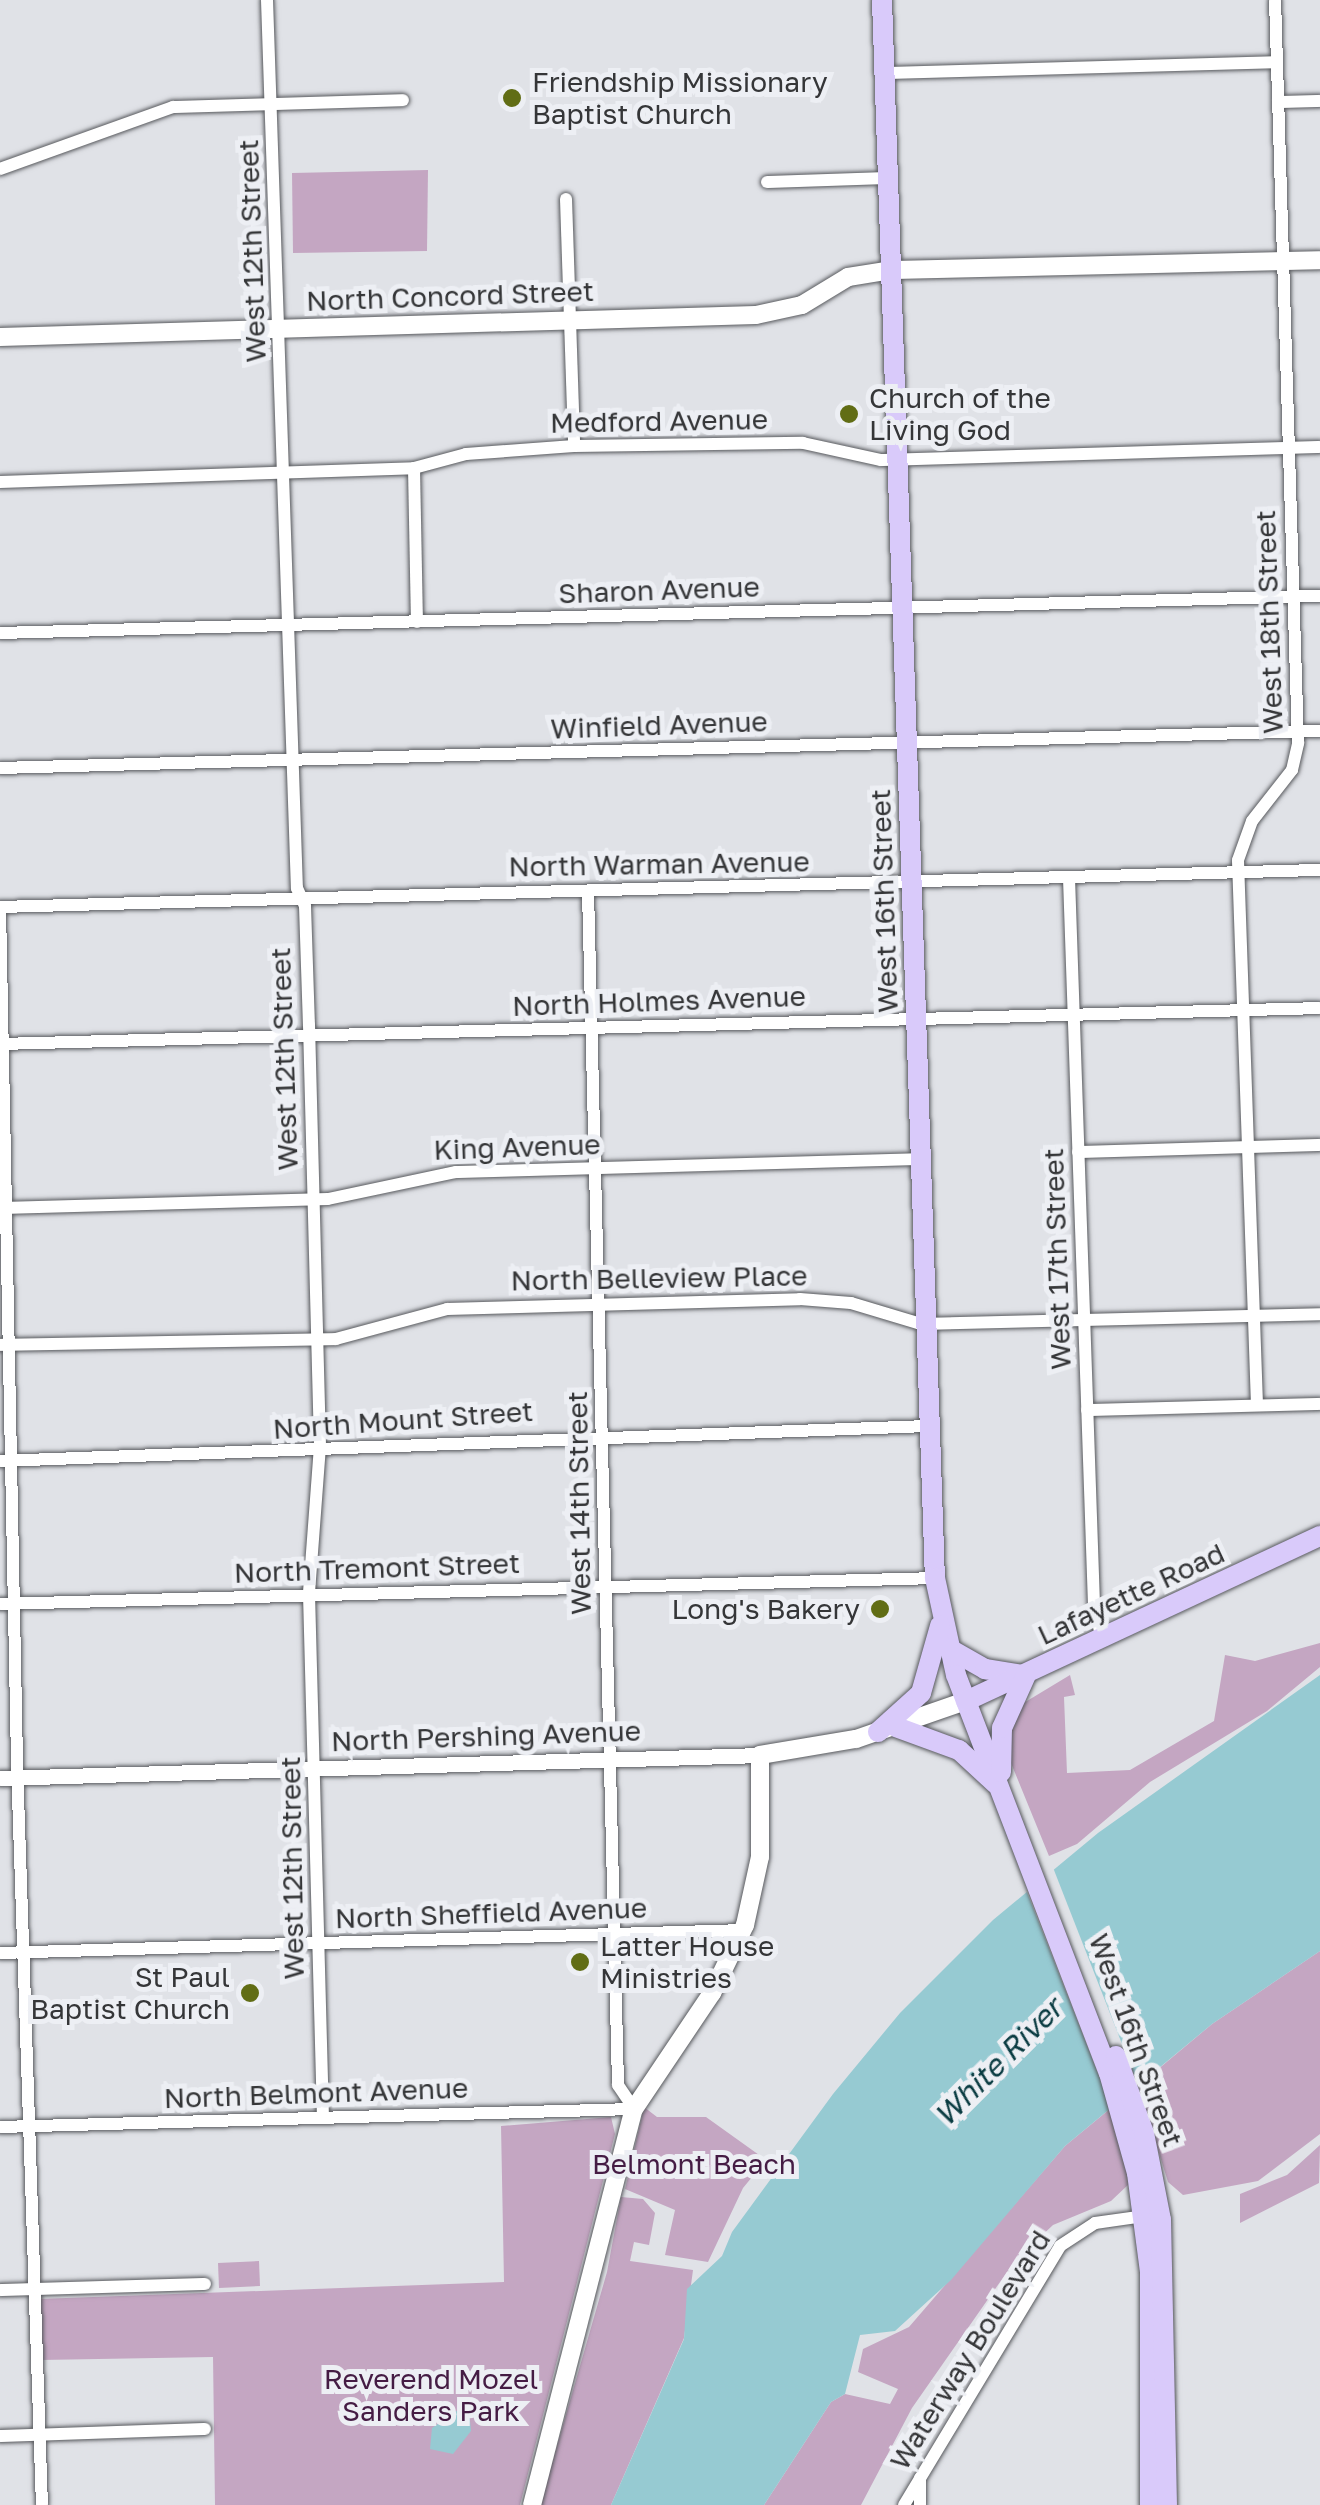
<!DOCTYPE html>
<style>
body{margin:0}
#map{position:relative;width:1320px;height:2505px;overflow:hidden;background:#e0e2e7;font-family:"Golos Text",sans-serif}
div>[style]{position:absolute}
.green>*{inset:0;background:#c4a6c2}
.water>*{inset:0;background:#96cad2}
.pier>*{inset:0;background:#e0e2e7}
.roads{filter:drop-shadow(0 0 2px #57595d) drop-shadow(0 0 2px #57595d)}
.minor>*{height:12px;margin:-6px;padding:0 6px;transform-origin:6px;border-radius:6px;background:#fff}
.tertiary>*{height:15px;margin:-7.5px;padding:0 7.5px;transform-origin:7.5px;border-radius:7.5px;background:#fff}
.secondary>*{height:18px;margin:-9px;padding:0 9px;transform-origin:9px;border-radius:9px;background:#fff}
.primary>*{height:20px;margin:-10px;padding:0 10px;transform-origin:10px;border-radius:10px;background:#d9cafa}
.dots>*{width:28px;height:28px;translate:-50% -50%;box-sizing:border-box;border:5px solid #edeff4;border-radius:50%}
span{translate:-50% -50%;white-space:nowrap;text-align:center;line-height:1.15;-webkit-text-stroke:10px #edeff4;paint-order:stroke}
.poi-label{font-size:28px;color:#353638}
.left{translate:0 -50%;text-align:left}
.right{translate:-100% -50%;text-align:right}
.street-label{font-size:28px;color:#353638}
.park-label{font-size:28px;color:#451c44}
.water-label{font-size:30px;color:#093b41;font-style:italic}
</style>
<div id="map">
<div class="green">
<div style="clip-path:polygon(428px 170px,427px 251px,293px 253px,292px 173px)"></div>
<div style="clip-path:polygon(1320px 1643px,1320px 1667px,1267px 1711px,1150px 1782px,1077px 1844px,1049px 1856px,1011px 1763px,1008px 1734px,1022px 1704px,1070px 1675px,1075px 1695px,1064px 1697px,1067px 1773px,1130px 1770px,1214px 1721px,1225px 1655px,1255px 1661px)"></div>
<div style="clip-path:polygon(1320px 1951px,1320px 2134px,1258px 2181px,1183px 2195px,1168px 2182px,1138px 2086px,1212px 2024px)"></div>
<div style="clip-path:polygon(644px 2107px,657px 2117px,706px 2117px,766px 2160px,743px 2188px,708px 2262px,665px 2255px,675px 2210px,625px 2189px)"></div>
<div style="clip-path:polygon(1111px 2108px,1130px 2183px,1111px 2201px,1053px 2225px,1014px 2262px,912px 2408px,861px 2505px,764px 2505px,831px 2402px,845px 2394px,890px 2404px,898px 2389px,858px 2372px,863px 2349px,909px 2327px,1065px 2146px)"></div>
<div style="clip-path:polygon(611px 2117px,615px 2134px,520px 2505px,215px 2505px,213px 2357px,41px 2360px,39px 2299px,504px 2282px,501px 2126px)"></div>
<div style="clip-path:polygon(1320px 2145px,1319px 2183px,1240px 2223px,1240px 2194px,1287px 2175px)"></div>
<div style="clip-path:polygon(621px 2197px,643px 2199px,655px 2213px,649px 2245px,634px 2242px,630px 2261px,693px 2270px,684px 2338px,611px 2505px,540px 2505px,607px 2272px)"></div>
<div style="clip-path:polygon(259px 2261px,260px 2286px,219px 2288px,218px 2263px)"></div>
</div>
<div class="water">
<div style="clip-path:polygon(1320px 1675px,1320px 1951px,1212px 2024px,1065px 2146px,951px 2280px,895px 2331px,860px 2335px,845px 2394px,831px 2402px,764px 2505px,611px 2505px,684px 2339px,687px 2289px,722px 2256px,732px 2232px,833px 2094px,900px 2013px,993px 1920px,1098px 1833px)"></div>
<div style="clip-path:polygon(458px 2410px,469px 2411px,471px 2431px,453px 2454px,430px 2449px,432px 2428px)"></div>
</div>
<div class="pier">
<div style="clip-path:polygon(1052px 1865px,1140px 2090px,1113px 2112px,1025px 1887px)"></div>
</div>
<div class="roads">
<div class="minor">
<div style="left:267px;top:0;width:889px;rotate:88.07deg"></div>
<div style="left:297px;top:888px;width:20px;rotate:66deg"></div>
<div style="left:305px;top:906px;width:119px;rotate:88.1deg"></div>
<div style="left:309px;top:1025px;width:421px;rotate:88.5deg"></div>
<div style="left:320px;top:1446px;width:148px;rotate:94.3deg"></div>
<div style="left:309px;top:1594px;width:524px;rotate:88.47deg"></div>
<div style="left:885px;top:73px;width:392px;rotate:-1.6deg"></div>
<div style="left:1278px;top:102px;width:42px;rotate:-1.4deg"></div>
<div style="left:0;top:169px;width:184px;rotate:-19.7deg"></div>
<div style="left:173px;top:107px;width:230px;rotate:-1.7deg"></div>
<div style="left:767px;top:182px;width:121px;rotate:-1.9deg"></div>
<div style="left:566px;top:199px;width:247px;rotate:88.1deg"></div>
<div style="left:414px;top:468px;width:154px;rotate:88.9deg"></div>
<div style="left:0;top:482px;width:414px;rotate:-1.9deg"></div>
<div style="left:414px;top:468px;width:54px;rotate:-15.1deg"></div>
<div style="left:466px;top:454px;width:108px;rotate:-4.2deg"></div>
<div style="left:574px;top:446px;width:229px;rotate:-0.8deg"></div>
<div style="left:803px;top:443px;width:80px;rotate:12.3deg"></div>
<div style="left:881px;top:460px;width:439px;rotate:-1.7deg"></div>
<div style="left:0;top:633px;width:1321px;rotate:-1.61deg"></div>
<div style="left:0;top:768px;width:1321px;rotate:-1.61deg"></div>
<div style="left:1069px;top:878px;width:727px;rotate:88.03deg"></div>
<div style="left:1094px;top:1605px;width:35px;rotate:77deg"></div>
<div style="left:588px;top:891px;width:1194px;rotate:88.56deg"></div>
<div style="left:618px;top:2085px;width:29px;rotate:56deg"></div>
<div style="left:0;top:907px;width:858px;rotate:88.86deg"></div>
<div style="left:17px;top:1765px;width:740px;rotate:88.07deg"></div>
<div style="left:0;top:907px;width:1321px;rotate:-1.61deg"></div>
<div style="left:0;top:1044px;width:1320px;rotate:-1.56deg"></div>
<div style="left:1078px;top:1152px;width:242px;rotate:-1.7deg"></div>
<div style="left:2px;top:1208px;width:326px;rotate:-1.6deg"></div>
<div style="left:328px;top:1199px;width:131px;rotate:-11.9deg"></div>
<div style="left:456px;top:1172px;width:464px;rotate:-1.6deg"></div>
<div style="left:0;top:1345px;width:336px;rotate:-1deg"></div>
<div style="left:336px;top:1339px;width:115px;rotate:-15.1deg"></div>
<div style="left:447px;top:1309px;width:353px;rotate:-1.6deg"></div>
<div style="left:800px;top:1299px;width:51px;rotate:4.5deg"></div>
<div style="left:851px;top:1303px;width:73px;rotate:16.7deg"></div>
<div style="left:921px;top:1324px;width:399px;rotate:-1.4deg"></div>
<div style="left:1257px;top:1405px;width:545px;rotate:-92deg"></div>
<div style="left:1238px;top:860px;width:41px;rotate:-70.3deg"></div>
<div style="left:1252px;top:821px;width:65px;rotate:-51.9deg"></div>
<div style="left:1292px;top:770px;width:28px;rotate:-77deg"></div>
<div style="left:1298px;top:743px;width:743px;rotate:-91.77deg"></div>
<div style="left:1087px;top:1410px;width:233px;rotate:-1.5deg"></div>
<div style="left:0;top:1461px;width:930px;rotate:-2.16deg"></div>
<div style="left:0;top:1604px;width:935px;rotate:-1.59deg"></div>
<div style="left:0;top:1953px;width:743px;rotate:-1.77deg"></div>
<div style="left:0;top:2127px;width:634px;rotate:-1.63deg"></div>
<div style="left:0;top:2290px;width:205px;rotate:-1.7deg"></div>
<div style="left:0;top:2436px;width:205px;rotate:-2deg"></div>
<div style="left:904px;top:2505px;width:302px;rotate:-58.9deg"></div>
<div style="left:1060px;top:2246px;width:42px;rotate:-33.3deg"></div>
<div style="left:1095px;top:2223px;width:49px;rotate:-8.1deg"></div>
<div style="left:920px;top:2505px;width:27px;rotate:-90deg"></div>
</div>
<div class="tertiary">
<div style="left:0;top:1778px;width:760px;rotate:-1.73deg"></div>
</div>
<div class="secondary">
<div style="left:0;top:337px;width:756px;rotate:-1.67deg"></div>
<div style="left:756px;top:315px;width:47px;rotate:-12.3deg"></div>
<div style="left:802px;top:305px;width:54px;rotate:-31.3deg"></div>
<div style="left:848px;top:277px;width:45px;rotate:-9deg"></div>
<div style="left:892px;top:270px;width:428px;rotate:-1.3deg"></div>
<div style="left:532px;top:2505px;width:409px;rotate:-75.6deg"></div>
<div style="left:634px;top:2109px;width:140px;rotate:-56.1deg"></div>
<div style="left:712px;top:1993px;width:76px;rotate:-64.1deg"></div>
<div style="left:745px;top:1925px;width:70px;rotate:-77.6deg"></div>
<div style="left:760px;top:1857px;width:102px;rotate:-90deg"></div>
<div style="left:760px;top:1755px;width:97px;rotate:-9.5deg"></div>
<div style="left:856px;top:1739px;width:116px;rotate:-19.1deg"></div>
</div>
<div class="primary">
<div style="left:882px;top:0;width:1579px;rotate:88.08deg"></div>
<div style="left:935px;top:1578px;width:99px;rotate:77.8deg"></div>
<div style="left:956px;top:1675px;width:426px;rotate:69deg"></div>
<div style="left:1109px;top:2073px;width:104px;rotate:74.4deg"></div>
<div style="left:1137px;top:2173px;width:100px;rotate:82.5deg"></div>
<div style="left:1150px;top:2272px;width:233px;rotate:90deg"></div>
<div style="left:948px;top:1648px;width:43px;rotate:29.6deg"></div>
<div style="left:985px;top:1669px;width:39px;rotate:9deg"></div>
<div style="left:966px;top:1701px;width:391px;rotate:-25deg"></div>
<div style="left:896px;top:1727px;width:67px;rotate:20.1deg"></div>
<div style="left:959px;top:1750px;width:50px;rotate:42.6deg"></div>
<div style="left:878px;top:1732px;width:58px;rotate:-42.2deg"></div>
<div style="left:921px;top:1693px;width:70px;rotate:-74.2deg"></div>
<div style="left:1001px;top:1772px;width:44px;rotate:-88.7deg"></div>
<div style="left:1002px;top:1728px;width:58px;rotate:-65.6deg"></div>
<div style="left:1116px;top:2056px;width:82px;rotate:70deg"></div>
<div style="left:1144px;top:2133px;width:89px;rotate:78.9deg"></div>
<div style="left:1161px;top:2220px;width:285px;rotate:88.8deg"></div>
</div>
</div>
<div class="dots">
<div style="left:512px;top:98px;background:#616d15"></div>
<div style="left:849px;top:414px;background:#616d15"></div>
<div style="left:880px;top:1609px;background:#616d15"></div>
<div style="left:580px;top:1962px;background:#616d15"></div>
<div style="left:250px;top:1993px;background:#616d15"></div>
</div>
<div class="poi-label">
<span class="left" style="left:532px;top:98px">Friendship Missionary<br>Baptist Church</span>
<span class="left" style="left:869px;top:414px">Church of the<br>Living God</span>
<span class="right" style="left:860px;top:1609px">Long's Bakery</span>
<span class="left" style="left:600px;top:1962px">Latter House<br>Ministries</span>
<span class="right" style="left:230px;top:1993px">St Paul<br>Baptist Church</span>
</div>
<div class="street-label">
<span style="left:252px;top:251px;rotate:-92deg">West 12th Street</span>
<span style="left:450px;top:296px;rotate:-2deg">North Concord Street</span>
<span style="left:659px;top:421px;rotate:-1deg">Medford Avenue</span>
<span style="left:659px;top:590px;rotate:-2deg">Sharon Avenue</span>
<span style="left:1269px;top:622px;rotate:-92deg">West 18th Street</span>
<span style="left:659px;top:725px;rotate:-2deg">Winfield Avenue</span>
<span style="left:659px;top:864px;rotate:-1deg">North Warman Avenue</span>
<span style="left:884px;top:901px;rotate:-92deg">West 16th Street</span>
<span style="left:659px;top:1001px;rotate:-2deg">North Holmes Avenue</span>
<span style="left:284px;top:1059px;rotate:-92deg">West 12th Street</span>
<span style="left:517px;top:1147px;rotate:-2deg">King Avenue</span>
<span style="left:1057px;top:1259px;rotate:-92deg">West 17th Street</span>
<span style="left:659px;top:1278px;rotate:-1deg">North Belleview Place</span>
<span style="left:403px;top:1420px;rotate:-4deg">North Mount Street</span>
<span style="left:579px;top:1503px;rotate:-91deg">West 14th Street</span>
<span style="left:377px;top:1568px;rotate:-2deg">North Tremont Street</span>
<span style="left:1131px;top:1594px;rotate:-25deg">Lafayette Road</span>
<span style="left:486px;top:1736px;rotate:-2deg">North Pershing Avenue</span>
<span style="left:292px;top:1868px;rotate:-91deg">West 12th Street</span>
<span style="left:491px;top:1913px;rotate:-2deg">North Sheffield Avenue</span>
<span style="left:1136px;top:2040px;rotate:70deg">West 16th Street</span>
<span style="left:316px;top:2093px;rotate:-2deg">North Belmont Avenue</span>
<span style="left:970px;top:2350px;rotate:-58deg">Waterway Boulevard</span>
</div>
<div class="park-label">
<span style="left:694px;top:2164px">Belmont Beach</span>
<span style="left:431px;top:2395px">Reverend Mozel<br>Sanders Park</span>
</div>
<div class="water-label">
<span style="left:998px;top:2062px;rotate:-45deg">White River</span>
</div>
</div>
